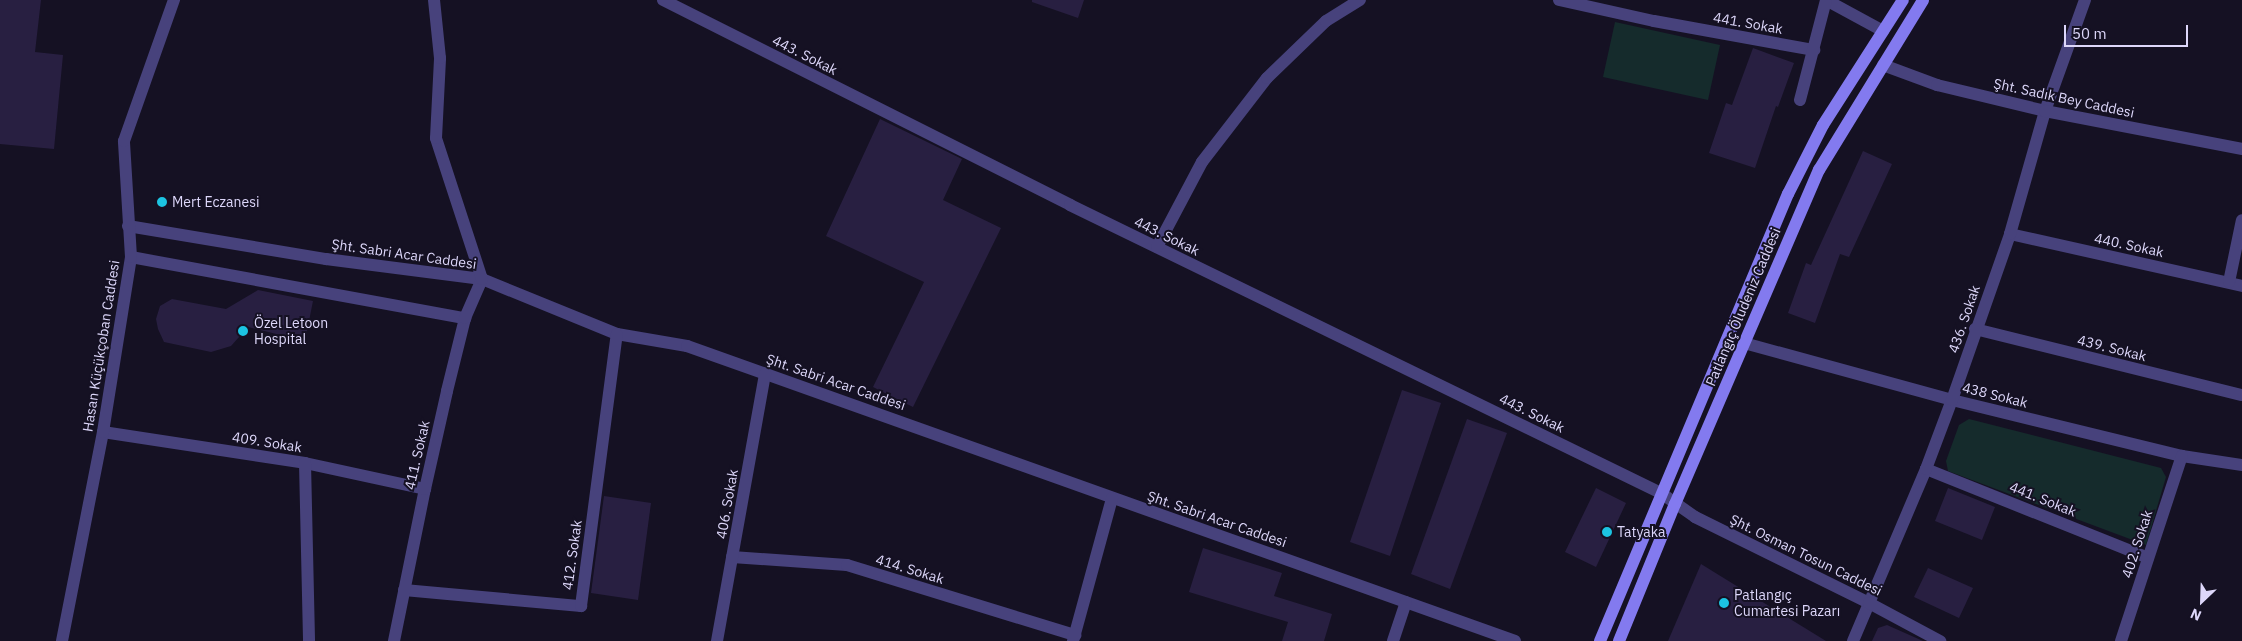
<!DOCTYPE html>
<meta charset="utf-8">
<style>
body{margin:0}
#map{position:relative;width:2242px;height:641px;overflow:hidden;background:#151123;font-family:"IBM Plex Sans",sans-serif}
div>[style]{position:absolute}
.green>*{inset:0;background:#152b2c}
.building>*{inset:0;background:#281f41}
.minor>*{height:12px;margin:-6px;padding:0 6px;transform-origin:6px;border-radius:6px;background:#47427c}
.tertiary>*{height:12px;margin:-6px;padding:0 6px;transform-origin:6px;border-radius:6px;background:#47427c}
.secondary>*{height:12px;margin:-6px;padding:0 6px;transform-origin:6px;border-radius:6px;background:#837aef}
.dots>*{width:14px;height:14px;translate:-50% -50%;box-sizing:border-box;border:2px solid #151123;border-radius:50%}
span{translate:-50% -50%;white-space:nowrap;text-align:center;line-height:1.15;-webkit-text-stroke:4px #151123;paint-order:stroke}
.street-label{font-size:14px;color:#ddd7fa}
.poi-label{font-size:14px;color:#ddd7fa}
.left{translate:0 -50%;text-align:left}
.north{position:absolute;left:2177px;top:576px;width:50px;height:50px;-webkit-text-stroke:4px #151123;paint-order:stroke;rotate:204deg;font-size:14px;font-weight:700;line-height:20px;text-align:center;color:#ddd7fa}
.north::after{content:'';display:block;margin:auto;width:18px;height:22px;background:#ddd7fa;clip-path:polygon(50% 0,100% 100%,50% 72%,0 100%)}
.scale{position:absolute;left:2064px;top:25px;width:124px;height:22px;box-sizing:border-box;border:2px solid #ddd7fa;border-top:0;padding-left:6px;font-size:15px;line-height:18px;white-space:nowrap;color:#ddd7fa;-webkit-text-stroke:4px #151123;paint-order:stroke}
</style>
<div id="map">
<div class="green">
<div style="clip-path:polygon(1615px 22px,1720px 45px,1708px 100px,1603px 77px)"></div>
<div style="clip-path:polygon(1969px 419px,2161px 468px,2166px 477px,2146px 545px,1948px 471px,1946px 461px,1959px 425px)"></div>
</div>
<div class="building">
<div style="clip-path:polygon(0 0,41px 0,35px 52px,63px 55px,54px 149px,0 144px)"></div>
<div style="clip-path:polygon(1032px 0,1084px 0,1078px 18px,1032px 2px)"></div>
<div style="clip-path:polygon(1753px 48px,1794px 63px,1778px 107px,1776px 106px,1755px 168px,1709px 153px,1726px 103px,1732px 105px)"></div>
<div style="clip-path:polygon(880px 119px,962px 159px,943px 200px,1001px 228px,913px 407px,873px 387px,924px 282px,826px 236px)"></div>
<div style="clip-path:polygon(1863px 151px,1892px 164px,1849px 257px,1840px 254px,1815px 323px,1788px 313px,1806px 263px,1811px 265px)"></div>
<div style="clip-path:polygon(258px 290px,313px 301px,305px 341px,248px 327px,231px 346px,211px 352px,164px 342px,158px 329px,156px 319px,160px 306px,172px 299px,226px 309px)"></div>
<div style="clip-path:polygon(1402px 390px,1441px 403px,1390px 556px,1350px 542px)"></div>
<div style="clip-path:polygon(1467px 419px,1507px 433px,1450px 589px,1411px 574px)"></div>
<div style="clip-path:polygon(1596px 488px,1626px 503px,1596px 567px,1565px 552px)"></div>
<div style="clip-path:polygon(1948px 488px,1995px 507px,1982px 540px,1935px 521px)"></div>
<div style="clip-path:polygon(604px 496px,651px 503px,638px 600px,591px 593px)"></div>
<div style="clip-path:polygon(1203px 548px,1282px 573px,1274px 596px,1332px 614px,1324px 641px,1282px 641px,1288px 622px,1189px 592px)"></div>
<div style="clip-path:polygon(1701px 564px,1826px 641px,1668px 641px)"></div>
<div style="clip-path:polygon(1928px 568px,1973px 588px,1959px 618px,1914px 597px)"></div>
<div style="clip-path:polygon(1887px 625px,1923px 641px,1872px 641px,1878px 628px)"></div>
</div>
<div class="minor">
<div style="left:663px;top:0;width:456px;rotate:26.7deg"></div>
<div style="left:1070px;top:205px;width:657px;rotate:25.98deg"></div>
<div style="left:1559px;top:0;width:97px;rotate:12.5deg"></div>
<div style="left:1654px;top:21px;width:163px;rotate:10.3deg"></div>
<div style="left:1826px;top:0;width:65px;rotate:28.5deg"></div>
<div style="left:1800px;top:100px;width:103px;rotate:-75.4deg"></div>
<div style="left:128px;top:226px;width:201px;rotate:9.5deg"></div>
<div style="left:326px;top:259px;width:157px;rotate:7.3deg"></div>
<div style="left:482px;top:279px;width:146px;rotate:22.2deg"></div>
<div style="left:617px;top:334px;width:71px;rotate:9.7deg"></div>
<div style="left:687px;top:346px;width:879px;rotate:19.61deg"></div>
<div style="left:2010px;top:234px;width:238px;rotate:12.6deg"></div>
<div style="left:1157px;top:247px;width:96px;rotate:-62.1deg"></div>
<div style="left:1202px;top:162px;width:106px;rotate:-52.3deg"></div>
<div style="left:1267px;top:78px;width:82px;rotate:-44deg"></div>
<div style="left:1326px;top:21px;width:40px;rotate:-32deg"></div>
<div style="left:131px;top:257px;width:340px;rotate:10.4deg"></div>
<div style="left:2229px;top:282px;width:63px;rotate:-78.2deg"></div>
<div style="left:1975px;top:329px;width:275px;rotate:13.9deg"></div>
<div style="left:1744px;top:343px;width:216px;rotate:15.3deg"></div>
<div style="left:1952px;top:400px;width:237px;rotate:13.7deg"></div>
<div style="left:2182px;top:456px;width:61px;rotate:8.5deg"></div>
<div style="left:103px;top:432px;width:204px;rotate:8.7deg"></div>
<div style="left:305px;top:463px;width:123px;rotate:12.2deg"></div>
<div style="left:305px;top:463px;width:178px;rotate:88.7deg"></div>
<div style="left:1926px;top:469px;width:239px;rotate:21.8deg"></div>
<div style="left:732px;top:557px;width:115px;rotate:4deg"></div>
<div style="left:847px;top:565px;width:239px;rotate:17.1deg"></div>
<div style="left:404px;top:590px;width:178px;rotate:5.2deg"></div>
<div style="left:581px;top:606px;width:274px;rotate:-82.5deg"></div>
<div style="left:62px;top:641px;width:213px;rotate:-78.9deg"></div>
<div style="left:103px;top:432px;width:177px;rotate:-80.9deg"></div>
<div style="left:131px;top:257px;width:116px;rotate:-93.5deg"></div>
<div style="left:124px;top:141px;width:150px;rotate:-70.5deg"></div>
<div style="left:394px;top:641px;width:155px;rotate:-78.5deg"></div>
<div style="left:425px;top:489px;width:100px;rotate:-77.3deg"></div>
<div style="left:447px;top:391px;width:75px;rotate:-76.1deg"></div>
<div style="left:465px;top:318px;width:43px;rotate:-66.4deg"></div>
<div style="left:482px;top:279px;width:148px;rotate:-108.1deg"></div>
<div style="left:436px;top:138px;width:80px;rotate:-87.1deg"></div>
<div style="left:440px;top:58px;width:58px;rotate:-95.9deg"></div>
<div style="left:717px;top:641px;width:272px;rotate:-79.8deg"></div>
<div style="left:1073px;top:641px;width:148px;rotate:-74.7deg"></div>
<div style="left:1393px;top:641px;width:41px;rotate:-71.6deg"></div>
<div style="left:1853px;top:641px;width:187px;rotate:-67deg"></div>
<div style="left:1926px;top:469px;width:74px;rotate:-69.4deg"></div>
<div style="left:1952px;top:400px;width:176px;rotate:-70.7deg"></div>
<div style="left:2010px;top:234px;width:128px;rotate:-74.1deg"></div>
<div style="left:2045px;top:111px;width:118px;rotate:-70.2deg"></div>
<div style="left:2121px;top:641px;width:195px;rotate:-71.8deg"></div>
</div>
<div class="tertiary">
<div style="left:1883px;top:65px;width:58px;rotate:20.3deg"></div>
<div style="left:1937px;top:85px;width:111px;rotate:13.5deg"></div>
<div style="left:2045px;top:111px;width:201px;rotate:10.9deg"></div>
<div style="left:1661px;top:493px;width:42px;rotate:35.2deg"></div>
<div style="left:1695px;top:517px;width:194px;rotate:26.3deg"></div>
<div style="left:1869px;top:603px;width:81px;rotate:28.2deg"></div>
</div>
<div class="secondary">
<div style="left:1600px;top:641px;width:485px;rotate:-67.2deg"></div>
<div style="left:1788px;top:194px;width:77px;rotate:-63.1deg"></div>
<div style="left:1823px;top:125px;width:148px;rotate:-57.4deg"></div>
<div style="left:1619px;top:641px;width:148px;rotate:-67.8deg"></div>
<div style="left:1675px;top:504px;width:364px;rotate:-66.7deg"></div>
<div style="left:1819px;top:170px;width:199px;rotate:-58.5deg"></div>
</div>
<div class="dots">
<div style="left:162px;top:202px;background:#1cc4e2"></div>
<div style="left:243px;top:331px;background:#1cc4e2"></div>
<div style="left:1607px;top:532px;background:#1cc4e2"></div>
<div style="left:1724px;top:603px;background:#1cc4e2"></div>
</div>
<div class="street-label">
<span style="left:1748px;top:23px;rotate:10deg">441. Sokak</span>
<span style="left:805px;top:55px;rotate:27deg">443. Sokak</span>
<span style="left:2064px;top:98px;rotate:12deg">Şht. Sadık Bey Caddesi</span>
<span style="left:1167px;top:236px;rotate:26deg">443. Sokak</span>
<span style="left:2129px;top:245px;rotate:12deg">440. Sokak</span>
<span style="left:404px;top:254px;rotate:8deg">Şht. Sabri Acar Caddesi</span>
<span style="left:1743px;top:307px;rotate:-67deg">Patlangıç Öludeniz Caddesi</span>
<span style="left:1964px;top:319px;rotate:-71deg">436. Sokak</span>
<span style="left:101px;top:346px;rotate:-81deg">Hasan Küçükçoban Caddesi</span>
<span style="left:2112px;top:348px;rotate:14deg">439. Sokak</span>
<span style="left:836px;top:382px;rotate:19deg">Şht. Sabri Acar Caddesi</span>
<span style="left:1995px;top:395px;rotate:14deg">438 Sokak</span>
<span style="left:1532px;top:413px;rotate:26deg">443. Sokak</span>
<span style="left:267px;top:442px;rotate:9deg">409. Sokak</span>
<span style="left:417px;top:455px;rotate:-77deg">411. Sokak</span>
<span style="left:2043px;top:499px;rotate:22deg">441. Sokak</span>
<span style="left:727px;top:504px;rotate:-80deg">406. Sokak</span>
<span style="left:1217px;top:519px;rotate:19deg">Şht. Sabri Acar Caddesi</span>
<span style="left:2137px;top:544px;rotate:-72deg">402. Sokak</span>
<span style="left:572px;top:555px;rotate:-82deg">412. Sokak</span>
<span style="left:1806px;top:555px;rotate:26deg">Şht. Osman Tosun Caddesi</span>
<span style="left:910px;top:569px;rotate:17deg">414. Sokak</span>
</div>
<div class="poi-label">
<span class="left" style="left:172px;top:202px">Mert Eczanesi</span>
<span class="left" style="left:254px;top:331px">Özel Letoon<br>Hospital</span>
<span class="left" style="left:1617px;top:532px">Tatyaka</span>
<span class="left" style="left:1734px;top:603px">Patlangıç<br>Cumartesi Pazarı</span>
</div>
<div class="north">N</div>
<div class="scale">50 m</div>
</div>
